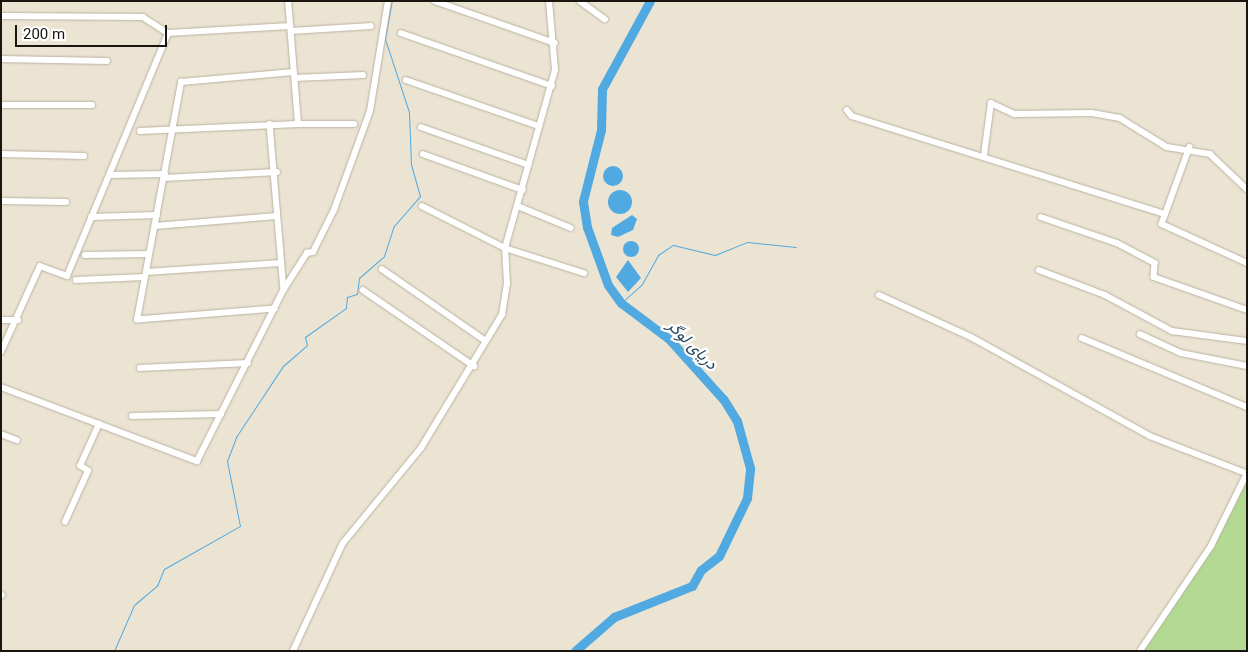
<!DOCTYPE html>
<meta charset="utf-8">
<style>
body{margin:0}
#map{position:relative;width:1248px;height:652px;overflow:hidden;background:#ece4d3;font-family:Roboto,Vazirmatn,sans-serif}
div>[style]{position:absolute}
.green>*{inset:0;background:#b2da93}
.water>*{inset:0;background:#50a9e1}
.round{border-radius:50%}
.stream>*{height:1px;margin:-0.5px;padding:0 0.5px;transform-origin:0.5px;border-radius:0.5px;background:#50a9e1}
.river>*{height:9px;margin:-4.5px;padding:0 4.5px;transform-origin:4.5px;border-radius:4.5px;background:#50a9e1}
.roads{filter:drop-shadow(0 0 1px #bab2a1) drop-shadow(0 0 1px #bab2a1)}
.street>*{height:5.5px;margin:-2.75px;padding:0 2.75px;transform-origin:2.75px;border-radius:2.75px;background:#fff}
span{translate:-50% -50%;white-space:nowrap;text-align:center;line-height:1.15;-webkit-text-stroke:4.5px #fff;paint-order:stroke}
.water-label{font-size:16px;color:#20455d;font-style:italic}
.frame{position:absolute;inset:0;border:2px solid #191610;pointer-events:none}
.scale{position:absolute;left:15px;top:25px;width:152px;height:22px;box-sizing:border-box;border:2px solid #191610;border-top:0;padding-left:6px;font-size:15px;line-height:18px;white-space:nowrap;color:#191610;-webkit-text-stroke:4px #fff;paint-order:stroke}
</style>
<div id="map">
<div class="green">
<div style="clip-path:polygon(1247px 473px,1247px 651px,1140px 651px,1211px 546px)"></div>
</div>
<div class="water">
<div class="round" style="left:603px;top:166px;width:20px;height:20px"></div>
<div class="round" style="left:608px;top:190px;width:24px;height:24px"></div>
<div style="clip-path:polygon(632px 215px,637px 219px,633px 230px,618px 237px,611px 235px,612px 228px)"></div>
<div class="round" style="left:623px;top:241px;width:16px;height:16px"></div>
<div style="clip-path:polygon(628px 260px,641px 278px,628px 292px,616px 277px)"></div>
</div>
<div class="stream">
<div style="left:621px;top:303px;width:28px;rotate:-42deg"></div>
<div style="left:642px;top:284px;width:33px;rotate:-61deg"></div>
<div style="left:658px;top:255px;width:18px;rotate:-34deg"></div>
<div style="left:673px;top:245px;width:43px;rotate:13.4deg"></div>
<div style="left:715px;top:255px;width:35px;rotate:-22deg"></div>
<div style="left:747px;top:242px;width:49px;rotate:5.8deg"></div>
<div style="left:114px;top:651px;width:50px;rotate:-66.5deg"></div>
<div style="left:134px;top:605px;width:30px;rotate:-40deg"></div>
<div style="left:157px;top:586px;width:18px;rotate:-68deg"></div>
<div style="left:164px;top:569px;width:87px;rotate:-29.5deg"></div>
<div style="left:240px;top:526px;width:66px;rotate:-101.3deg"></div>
<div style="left:227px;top:461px;width:26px;rotate:-69deg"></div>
<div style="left:236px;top:437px;width:85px;rotate:-56.5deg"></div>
<div style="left:283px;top:366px;width:32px;rotate:-41deg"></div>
<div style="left:307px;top:345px;width:8px;rotate:-104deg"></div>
<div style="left:305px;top:337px;width:50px;rotate:-35.3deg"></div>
<div style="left:346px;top:308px;width:11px;rotate:-85deg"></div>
<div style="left:347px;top:297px;width:10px;rotate:-17deg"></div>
<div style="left:357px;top:294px;width:16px;rotate:-83deg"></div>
<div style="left:359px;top:278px;width:33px;rotate:-41deg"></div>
<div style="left:384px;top:256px;width:32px;rotate:-72deg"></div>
<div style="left:394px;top:226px;width:40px;rotate:-49deg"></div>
<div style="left:420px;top:196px;width:32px;rotate:-106deg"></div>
<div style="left:411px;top:165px;width:53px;rotate:-92.2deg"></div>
<div style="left:409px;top:112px;width:77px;rotate:-108.2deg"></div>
<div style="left:385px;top:39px;width:39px;rotate:-80deg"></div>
</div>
<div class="river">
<div style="left:575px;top:651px;width:52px;rotate:-41.1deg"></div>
<div style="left:614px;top:617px;width:84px;rotate:-21.7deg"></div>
<div style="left:692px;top:586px;width:18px;rotate:-61deg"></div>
<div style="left:701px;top:570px;width:23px;rotate:-38deg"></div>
<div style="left:719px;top:556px;width:64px;rotate:-64.2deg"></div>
<div style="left:747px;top:498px;width:30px;rotate:-84deg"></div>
<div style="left:750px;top:468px;width:49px;rotate:-105.5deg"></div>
<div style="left:737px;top:421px;width:26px;rotate:-122deg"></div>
<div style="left:723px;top:399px;width:81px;rotate:-132deg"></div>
<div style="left:669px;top:339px;width:60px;rotate:-143.1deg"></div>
<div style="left:621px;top:303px;width:22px;rotate:-126deg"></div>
<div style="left:608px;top:285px;width:62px;rotate:-109.9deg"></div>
<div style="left:587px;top:227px;width:26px;rotate:-99deg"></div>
<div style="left:583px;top:201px;width:73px;rotate:-75.8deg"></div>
<div style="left:601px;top:130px;width:41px;rotate:-88.6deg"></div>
<div style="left:602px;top:89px;width:100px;rotate:-61.4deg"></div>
</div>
<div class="roads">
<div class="street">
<div style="left:435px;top:1px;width:127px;rotate:19.3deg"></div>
<div style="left:580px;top:1px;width:31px;rotate:36deg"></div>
<div style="left:1px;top:16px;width:142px;rotate:0.4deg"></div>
<div style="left:143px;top:17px;width:30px;rotate:33deg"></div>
<div style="left:168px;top:33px;width:122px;rotate:-3.3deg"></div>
<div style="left:291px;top:31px;width:80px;rotate:-3.6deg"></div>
<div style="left:401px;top:33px;width:160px;rotate:19.3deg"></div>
<div style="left:1px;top:59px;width:106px;rotate:1.1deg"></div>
<div style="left:295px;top:78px;width:68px;rotate:-2.5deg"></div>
<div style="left:406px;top:80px;width:141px;rotate:19.1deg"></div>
<div style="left:991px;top:103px;width:26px;rotate:25deg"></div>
<div style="left:1015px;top:114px;width:77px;rotate:-0.7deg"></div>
<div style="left:1092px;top:113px;width:28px;rotate:10deg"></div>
<div style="left:1120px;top:118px;width:55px;rotate:31.7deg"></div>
<div style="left:1167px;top:147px;width:44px;rotate:9.2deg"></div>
<div style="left:1210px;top:154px;width:51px;rotate:43.4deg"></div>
<div style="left:1px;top:105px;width:91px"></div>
<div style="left:847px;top:110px;width:8px;rotate:50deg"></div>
<div style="left:852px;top:116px;width:328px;rotate:17.4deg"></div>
<div style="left:270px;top:124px;width:166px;rotate:85.2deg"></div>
<div style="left:298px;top:124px;width:56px"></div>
<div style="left:421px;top:127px;width:114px;rotate:19.4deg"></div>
<div style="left:140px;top:131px;width:158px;rotate:-2.5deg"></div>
<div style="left:298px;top:124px;width:123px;rotate:-94.6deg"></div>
<div style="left:1190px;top:147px;width:82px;rotate:110deg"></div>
<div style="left:1162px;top:224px;width:94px;rotate:24.6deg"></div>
<div style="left:1px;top:154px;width:83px;rotate:1.4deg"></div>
<div style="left:423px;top:154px;width:106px;rotate:19.8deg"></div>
<div style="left:984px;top:155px;width:52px;rotate:-82.3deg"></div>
<div style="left:110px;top:175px;width:55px;rotate:-1deg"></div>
<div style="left:164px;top:178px;width:113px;rotate:-3deg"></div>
<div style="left:1px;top:201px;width:65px;rotate:0.9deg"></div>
<div style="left:422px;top:206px;width:93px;rotate:26.8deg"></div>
<div style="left:505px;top:248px;width:83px;rotate:17.6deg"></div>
<div style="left:518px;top:206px;width:57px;rotate:22.5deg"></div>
<div style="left:91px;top:217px;width:66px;rotate:-1.7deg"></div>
<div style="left:1041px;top:217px;width:80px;rotate:18.9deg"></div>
<div style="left:1117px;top:243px;width:43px;rotate:27.8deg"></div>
<div style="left:1155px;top:263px;width:14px;rotate:94deg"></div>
<div style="left:1154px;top:277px;width:99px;rotate:19.5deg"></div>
<div style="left:155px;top:226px;width:122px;rotate:-4.7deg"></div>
<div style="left:85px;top:255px;width:64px;rotate:-0.9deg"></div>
<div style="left:382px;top:269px;width:126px;rotate:34.7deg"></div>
<div style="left:1039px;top:270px;width:71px;rotate:20.7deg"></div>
<div style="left:1105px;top:295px;width:76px;rotate:28.2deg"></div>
<div style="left:1172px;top:331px;width:76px;rotate:7.6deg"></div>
<div style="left:146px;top:272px;width:135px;rotate:-3.8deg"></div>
<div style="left:76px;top:280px;width:69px;rotate:-2.5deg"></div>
<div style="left:363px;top:290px;width:135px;rotate:34.4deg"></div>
<div style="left:879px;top:295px;width:101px;rotate:24.5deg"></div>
<div style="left:971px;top:337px;width:205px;rotate:28.9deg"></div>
<div style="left:1150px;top:436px;width:103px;rotate:21.1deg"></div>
<div style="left:275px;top:309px;width:138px;rotate:175.4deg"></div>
<div style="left:137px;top:320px;width:242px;rotate:-79.5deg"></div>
<div style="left:181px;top:82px;width:113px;rotate:-5.1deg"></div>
<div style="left:1px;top:320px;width:17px"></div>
<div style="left:1140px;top:334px;width:45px;rotate:24.9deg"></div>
<div style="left:1181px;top:353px;width:67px;rotate:11.1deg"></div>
<div style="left:1082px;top:338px;width:179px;rotate:22.7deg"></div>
<div style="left:1px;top:352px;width:94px;rotate:-65.6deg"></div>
<div style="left:40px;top:266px;width:29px;rotate:20deg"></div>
<div style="left:67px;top:276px;width:263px;rotate:-67.4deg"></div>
<div style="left:140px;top:368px;width:108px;rotate:-2.7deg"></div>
<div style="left:1px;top:387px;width:210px;rotate:20.7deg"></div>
<div style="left:197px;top:461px;width:193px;rotate:-63.2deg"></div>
<div style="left:284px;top:289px;width:43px;rotate:-57.4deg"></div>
<div style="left:307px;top:253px;width:6px;rotate:-9deg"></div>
<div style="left:313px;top:252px;width:47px;rotate:-63.4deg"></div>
<div style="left:334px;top:210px;width:105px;rotate:-70deg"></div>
<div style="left:370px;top:111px;width:111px;rotate:-80.7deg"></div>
<div style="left:132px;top:416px;width:89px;rotate:-1.3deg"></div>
<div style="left:1px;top:434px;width:17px;rotate:21deg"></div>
<div style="left:65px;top:522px;width:56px;rotate:-65.7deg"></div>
<div style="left:88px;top:471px;width:9px;rotate:-148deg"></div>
<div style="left:80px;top:466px;width:46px;rotate:-65.7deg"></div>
<div style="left:1px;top:596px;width:1px;rotate:-45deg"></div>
<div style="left:293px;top:651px;width:119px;rotate:-65.2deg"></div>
<div style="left:343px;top:543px;width:123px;rotate:-50.6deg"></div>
<div style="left:421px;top:448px;width:156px;rotate:-58.7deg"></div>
<div style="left:502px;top:315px;width:31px;rotate:-81deg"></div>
<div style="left:507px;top:284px;width:36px;rotate:-93deg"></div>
<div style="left:505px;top:248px;width:185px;rotate:-74.3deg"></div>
<div style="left:555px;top:70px;width:69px;rotate:-95deg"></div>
<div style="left:1140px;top:651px;width:127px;rotate:-55.9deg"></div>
<div style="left:1211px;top:546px;width:81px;rotate:-63.7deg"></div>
</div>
</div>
<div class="water-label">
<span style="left:692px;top:345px;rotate:45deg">دریای لوگر</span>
</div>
<div class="frame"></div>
<div class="scale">200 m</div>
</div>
